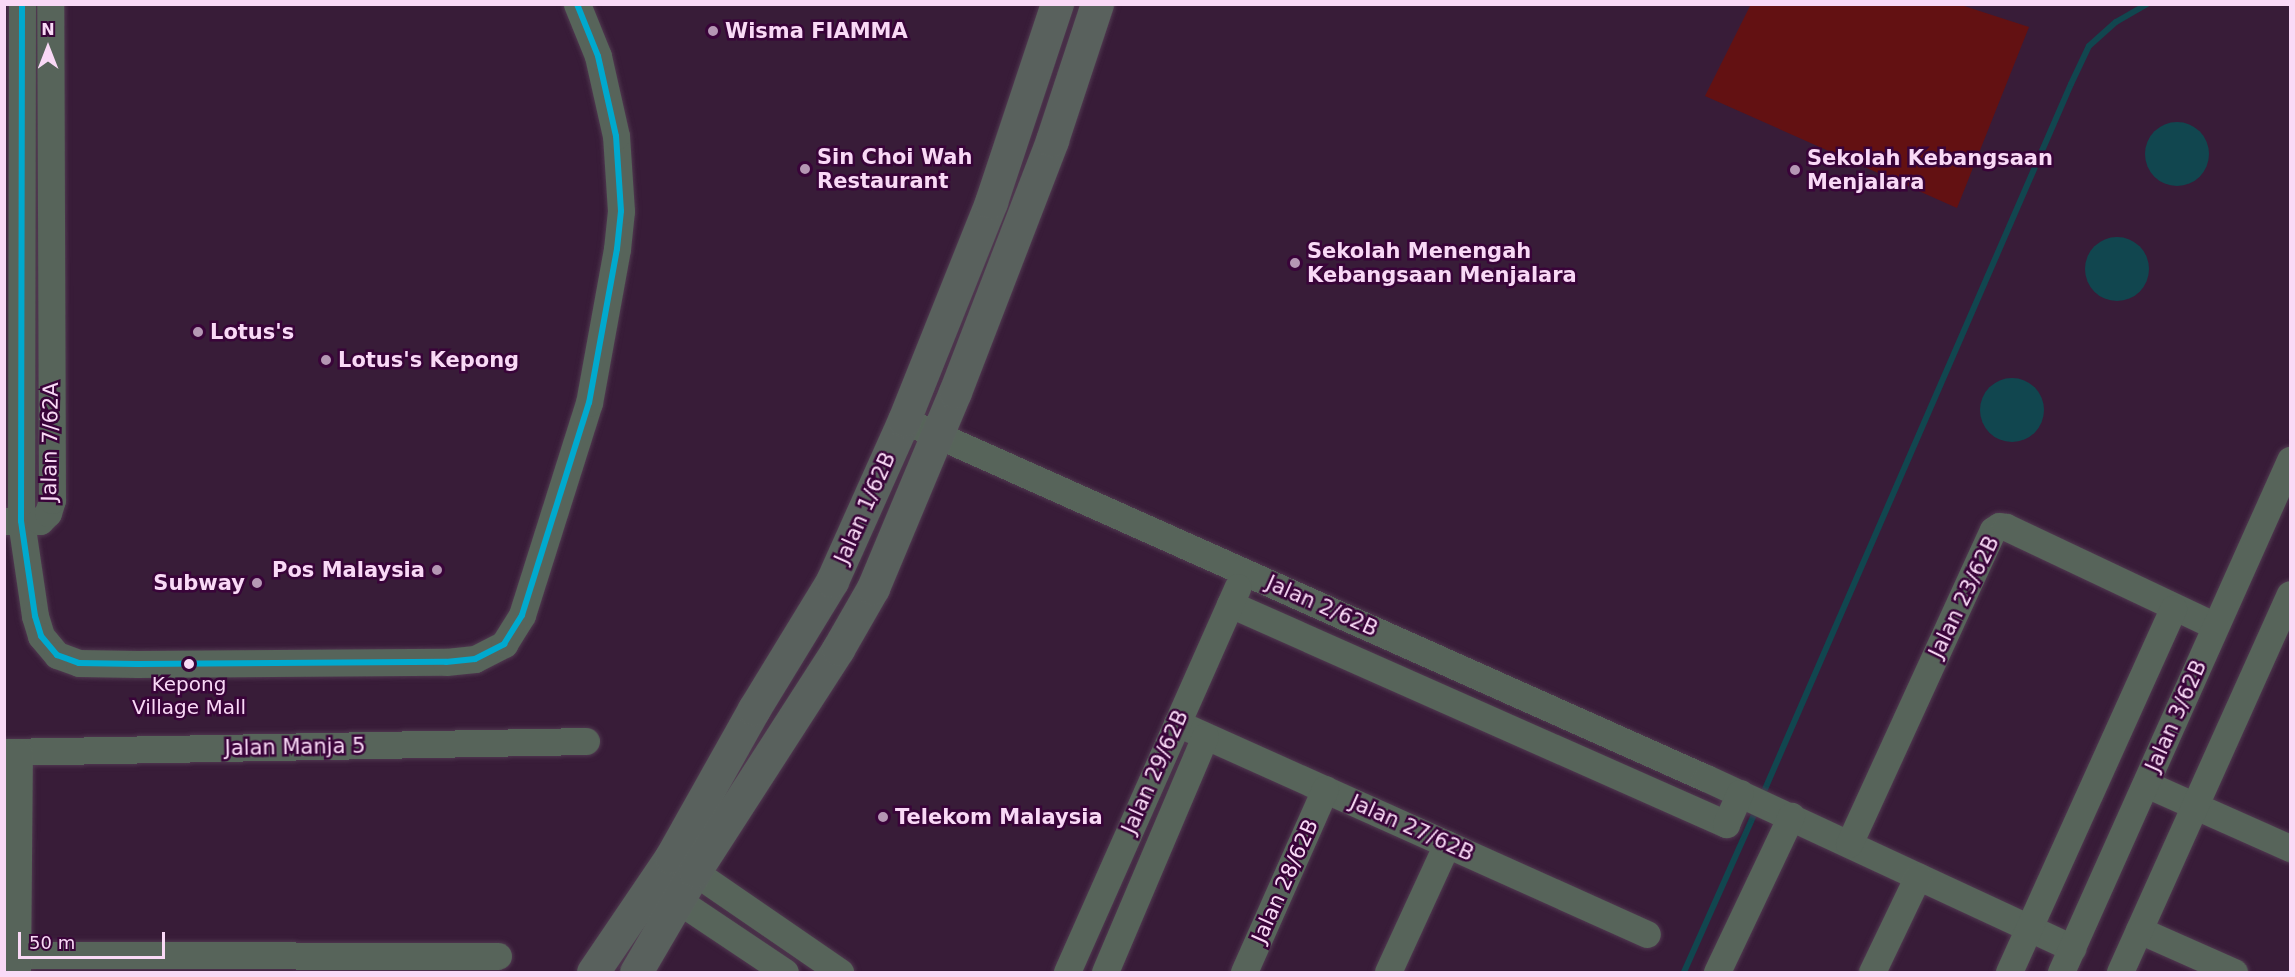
<!DOCTYPE html>
<style>
body{margin:0}
#map{position:relative;width:2295px;height:977px;overflow:hidden;background:#381c38;font-family:"DejaVu Sans",sans-serif}
div>[style]{position:absolute}
.green>*{inset:0;background:#631112}
.water>*{inset:0;background:#11464f}
.round{border-radius:50%}
.stream>*{height:6px;margin:-3px;padding:0 3px;transform-origin:3px;border-radius:3px;background:#11464f}
.roads{filter:drop-shadow(0 0 2px #503950) drop-shadow(0 0 2px #503950)}
.minor>*{height:27px;margin:-13.5px;padding:0 13.5px;transform-origin:13.5px;border-radius:13.5px;background:#57645a}
.major>*{height:33px;margin:-16.5px;padding:0 16.5px;transform-origin:16.5px;border-radius:16.5px;background:#59615d}
.bus-1>*{height:6px;margin:-3px;padding:0 3px;transform-origin:3px;border-radius:3px;background:#00a9ce}
.dots>*{width:16px;height:16px;translate:-50% -50%;box-sizing:border-box;border:3px solid #390439;border-radius:50%}
span{translate:-50% -50%;white-space:nowrap;text-align:center;line-height:1.15;-webkit-text-stroke:5px #390439;paint-order:stroke}
.bus-label{font-size:20px;color:#f9d9f6}
.poi-label{font-size:21px;color:#f9d9f6;font-weight:700}
.left{translate:0 -50%;text-align:left}
.right{translate:-100% -50%;text-align:right}
.street-label{font-size:21px;color:#f9d9f6}
.frame{position:absolute;inset:0;border:6px solid #f9d9f6;pointer-events:none}
.north{position:absolute;left:18px;top:18px;width:60px;height:60px;-webkit-text-stroke:4px #390439;paint-order:stroke;rotate:0deg;font-size:16px;font-weight:700;line-height:24px;text-align:center;color:#f9d9f6}
.north::after{content:'';display:block;margin:auto;width:21px;height:27px;background:#f9d9f6;clip-path:polygon(50% 0,100% 100%,50% 72%,0 100%)}
.scale{position:absolute;left:18px;top:932px;width:147px;height:27px;box-sizing:border-box;border:3px solid #f9d9f6;border-top:0;padding-left:8px;font-size:18px;line-height:21px;white-space:nowrap;color:#f9d9f6;-webkit-text-stroke:4px #390439;paint-order:stroke}
</style>
<div id="map">
<div class="green">
<div style="clip-path:polygon(1751px 4px,1961px 5px,2029px 27px,1957px 208px,1705px 96px)"></div>
</div>
<div class="water">
<div class="round" style="left:2145px;top:122px;width:64px;height:64px"></div>
<div class="round" style="left:2085px;top:237px;width:64px;height:64px"></div>
<div class="round" style="left:1980px;top:378px;width:64px;height:64px"></div>
</div>
<div class="stream">
<div style="left:1762px;top:796px;width:776px;rotate:-66.54deg"></div>
<div style="left:2071px;top:84px;width:42px;rotate:-64.7deg"></div>
<div style="left:2089px;top:46px;width:36px;rotate:-42deg"></div>
<div style="left:2116px;top:22px;width:36px;rotate:-30deg"></div>
<div style="left:1684px;top:972px;width:180px;rotate:-66deg"></div>
</div>
<div class="roads">
<div class="minor">
<div style="left:22px;top:4px;width:517px;rotate:90.11deg"></div>
<div style="left:21px;top:521px;width:96px;rotate:81.6deg"></div>
<div style="left:35px;top:616px;width:21px;rotate:73deg"></div>
<div style="left:41px;top:636px;width:25px;rotate:50deg"></div>
<div style="left:57px;top:655px;width:23px;rotate:20deg"></div>
<div style="left:79px;top:663px;width:58px;rotate:1deg"></div>
<div style="left:137px;top:664px;width:309px;rotate:-0.4deg"></div>
<div style="left:446px;top:662px;width:29px;rotate:-6deg"></div>
<div style="left:475px;top:659px;width:33px;rotate:-27deg"></div>
<div style="left:504px;top:644px;width:34px;rotate:-58deg"></div>
<div style="left:522px;top:615px;width:222px;rotate:-72.5deg"></div>
<div style="left:589px;top:403px;width:157px;rotate:-79.7deg"></div>
<div style="left:617px;top:249px;width:38px;rotate:-84deg"></div>
<div style="left:621px;top:211px;width:75px;rotate:-93.8deg"></div>
<div style="left:616px;top:136px;width:82px;rotate:-102.7deg"></div>
<div style="left:598px;top:56px;width:56px;rotate:-112deg"></div>
<div style="left:904px;top:420px;width:878px;rotate:24.06deg"></div>
<div style="left:1706px;top:778px;width:404px;rotate:24.9deg"></div>
<div style="left:4px;top:521px;width:36px"></div>
<div style="left:40px;top:521px;width:11px;rotate:-45deg"></div>
<div style="left:48px;top:513px;width:14px;rotate:-73deg"></div>
<div style="left:52px;top:500px;width:496px;rotate:-90.2deg"></div>
<div style="left:1230px;top:604px;width:543px;rotate:23.92deg"></div>
<div style="left:1726px;top:824px;width:34px;rotate:-66deg"></div>
<div style="left:1177px;top:723px;width:515px;rotate:24.18deg"></div>
<div style="left:4px;top:752px;width:582px;rotate:-1.08deg"></div>
<div style="left:2146px;top:784px;width:158px;rotate:24deg"></div>
<div style="left:1849px;top:844px;width:345px;rotate:-65.4deg"></div>
<div style="left:1993px;top:530px;width:7px;rotate:-34deg"></div>
<div style="left:1999px;top:526px;width:7px;rotate:8deg"></div>
<div style="left:2006px;top:527px;width:231px;rotate:25.3deg"></div>
<div style="left:677px;top:860px;width:198px;rotate:34.5deg"></div>
<div style="left:661px;top:889px;width:149px;rotate:33.8deg"></div>
<div style="left:2139px;top:930px;width:104px;rotate:23.9deg"></div>
<div style="left:4px;top:955px;width:494px;rotate:0.1deg"></div>
<div style="left:17px;top:972px;width:220px;rotate:-89.5deg"></div>
<div style="left:1067px;top:972px;width:421px;rotate:-66.1deg"></div>
<div style="left:1105px;top:972px;width:256px;rotate:-67deg"></div>
<div style="left:1244px;top:972px;width:200px;rotate:-66.1deg"></div>
<div style="left:1388px;top:972px;width:141px;rotate:-65.3deg"></div>
<div style="left:1717px;top:972px;width:173px;rotate:-64.6deg"></div>
<div style="left:1872px;top:972px;width:106px;rotate:-64.4deg"></div>
<div style="left:2009px;top:972px;width:399px;rotate:-65.7deg"></div>
<div style="left:2061px;top:972px;width:561px;rotate:-65.9deg"></div>
<div style="left:2120px;top:972px;width:414px;rotate:-65.8deg"></div>
</div>
<div class="major">
<div style="left:593px;top:972px;width:139px;rotate:-55.9deg"></div>
<div style="left:671px;top:857px;width:170px;rotate:-60.7deg"></div>
<div style="left:754px;top:709px;width:150px;rotate:-58.6deg"></div>
<div style="left:832px;top:581px;width:176px;rotate:-65.9deg"></div>
<div style="left:904px;top:420px;width:235px;rotate:-68.2deg"></div>
<div style="left:991px;top:202px;width:209px;rotate:-71.6deg"></div>
<div style="left:636px;top:972px;width:117px;rotate:-59.7deg"></div>
<div style="left:695px;top:871px;width:264px;rotate:-57.2deg"></div>
<div style="left:838px;top:649px;width:70px;rotate:-60.2deg"></div>
<div style="left:873px;top:588px;width:212px;rotate:-67.3deg"></div>
<div style="left:955px;top:392px;width:270px;rotate:-68.9deg"></div>
<div style="left:1052px;top:140px;width:143px;rotate:-71.7deg"></div>
</div>
</div>
<div class="bus-1">
<div style="left:22px;top:4px;width:517px;rotate:90.11deg"></div>
<div style="left:21px;top:521px;width:96px;rotate:81.6deg"></div>
<div style="left:35px;top:616px;width:21px;rotate:73deg"></div>
<div style="left:41px;top:636px;width:25px;rotate:50deg"></div>
<div style="left:57px;top:655px;width:23px;rotate:20deg"></div>
<div style="left:79px;top:663px;width:58px;rotate:1deg"></div>
<div style="left:137px;top:664px;width:309px;rotate:-0.4deg"></div>
<div style="left:446px;top:662px;width:29px;rotate:-6deg"></div>
<div style="left:475px;top:659px;width:33px;rotate:-27deg"></div>
<div style="left:504px;top:644px;width:34px;rotate:-58deg"></div>
<div style="left:522px;top:615px;width:222px;rotate:-72.5deg"></div>
<div style="left:589px;top:403px;width:157px;rotate:-79.7deg"></div>
<div style="left:617px;top:249px;width:38px;rotate:-84deg"></div>
<div style="left:621px;top:211px;width:75px;rotate:-93.8deg"></div>
<div style="left:616px;top:136px;width:82px;rotate:-102.7deg"></div>
<div style="left:598px;top:56px;width:56px;rotate:-112deg"></div>
</div>
<div class="dots">
<div style="left:713px;top:31px;background:#b597b4"></div>
<div style="left:805px;top:169px;background:#b597b4"></div>
<div style="left:1795px;top:170px;background:#b597b4"></div>
<div style="left:1295px;top:263px;background:#b597b4"></div>
<div style="left:198px;top:332px;background:#b597b4"></div>
<div style="left:326px;top:360px;background:#b597b4"></div>
<div style="left:437px;top:570px;background:#b597b4"></div>
<div style="left:257px;top:583px;background:#b597b4"></div>
<div style="left:189px;top:664px;background:#f9d9f6"></div>
<div style="left:883px;top:817px;background:#b597b4"></div>
</div>
<div class="bus-label">
<span style="left:189px;top:696px">Kepong<br>Village Mall</span>
</div>
<div class="poi-label">
<span class="left" style="left:725px;top:31px">Wisma FIAMMA</span>
<span class="left" style="left:817px;top:169px">Sin Choi Wah<br>Restaurant</span>
<span class="left" style="left:1807px;top:170px">Sekolah Kebangsaan<br>Menjalara</span>
<span class="left" style="left:1307px;top:263px">Sekolah Menengah<br>Kebangsaan Menjalara</span>
<span class="left" style="left:210px;top:332px">Lotus's</span>
<span class="left" style="left:338px;top:360px">Lotus's Kepong</span>
<span class="right" style="left:425px;top:570px">Pos Malaysia</span>
<span class="right" style="left:245px;top:583px">Subway</span>
<span class="left" style="left:895px;top:817px">Telekom Malaysia</span>
</div>
<div class="street-label">
<span style="left:50px;top:442px;rotate:-89deg">Jalan 7/62A</span>
<span style="left:865px;top:508px;rotate:-66deg">Jalan 1/62B</span>
<span style="left:1964px;top:597px;rotate:-64deg">Jalan 23/62B</span>
<span style="left:1322px;top:606px;rotate:24deg">Jalan 2/62B</span>
<span style="left:2176px;top:716px;rotate:-66deg">Jalan 3/62B</span>
<span style="left:295px;top:747px;rotate:-1deg">Jalan Manja 5</span>
<span style="left:1155px;top:772px;rotate:-66deg">Jalan 29/62B</span>
<span style="left:1412px;top:828px;rotate:24deg">Jalan 27/62B</span>
<span style="left:1285px;top:881px;rotate:-66deg">Jalan 28/62B</span>
</div>
<div class="frame"></div>
<div class="north">N</div>
<div class="scale">50 m</div>
</div>
